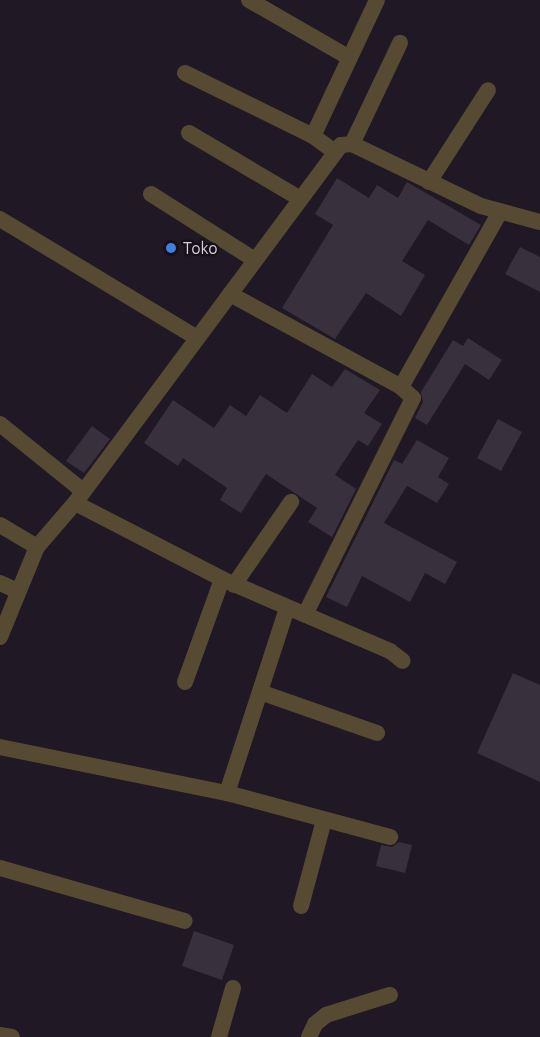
<!DOCTYPE html>
<style>
body{margin:0}
#map{position:relative;width:540px;height:1037px;overflow:hidden;background:#201824;font-family:Ubuntu,sans-serif}
div>[style]{position:absolute}
.building>*{inset:0;background:#38303d}
.minor>*{height:16px;margin:-8px;padding:0 8px;transform-origin:8px;border-radius:8px;background:#564b32}
.dots>*{width:16px;height:16px;translate:-50% -50%;box-sizing:border-box;border:3px solid #170f1a;border-radius:50%}
span{translate:-50% -50%;white-space:nowrap;text-align:center;line-height:1.15;-webkit-text-stroke:4.5px #170f1a;paint-order:stroke}
.poi-label{font-size:16px;color:#d6d1d9}
.left{translate:0 -50%;text-align:left}
</style>
<div id="map">
<div class="building">
<div style="clip-path:polygon(337px 178px,369px 198px,377px 185px,398px 198px,407px 182px,481px 225px,469px 245px,428px 220px,402px 261px,425px 275px,401px 316px,366px 293px,335px 339px,282px 308px,333px 225px,315px 214px)"></div>
<div style="clip-path:polygon(520px 247px,540px 257px,540px 292px,505px 274px)"></div>
<div style="clip-path:polygon(468px 338px,502px 360px,489px 380px,465px 364px,427px 425px,415px 418px,423px 402px,421px 392px,453px 340px,463px 346px)"></div>
<div style="clip-path:polygon(345px 369px,380px 390px,364px 413px,382px 424px,368px 446px,358px 440px,335px 475px,356px 489px,332px 537px,308px 522px,317px 508px,266px 474px,241px 513px,220px 500px,227px 488px,183px 458px,178px 466px,144px 443px,173px 400px,214px 428px,230px 405px,246px 416px,260px 395px,287px 413px,312px 374px,332px 387px)"></div>
<div style="clip-path:polygon(498px 419px,522px 432px,501px 471px,477px 458px)"></div>
<div style="clip-path:polygon(92px 426px,110px 439px,84px 473px,66px 461px)"></div>
<div style="clip-path:polygon(417px 440px,449px 458px,438px 477px,449px 484px,437px 503px,407px 486px,384px 523px,457px 562px,445px 584px,425px 573px,410px 602px,362px 576px,347px 607px,326px 597px,394px 460px,402px 464px)"></div>
<div style="clip-path:polygon(513px 673px,540px 685px,540px 782px,477px 753px)"></div>
<div style="clip-path:polygon(399px 842px,412px 845px,405px 873px,376px 866px,381px 845px,392px 847px)"></div>
<div style="clip-path:polygon(194px 931px,234px 945px,222px 980px,182px 966px)"></div>
</div>
<div class="minor">
<div style="left:249px;top:0;width:116px;rotate:29.9deg"></div>
<div style="left:185px;top:73px;width:143px;rotate:26.2deg"></div>
<div style="left:189px;top:133px;width:128px;rotate:30.6deg"></div>
<div style="left:352px;top:144px;width:112px;rotate:-64.6deg"></div>
<div style="left:335px;top:152px;width:27px;rotate:-144deg"></div>
<div style="left:313px;top:136px;width:150px;rotate:-64.8deg"></div>
<div style="left:429px;top:182px;width:109px;rotate:-57.3deg"></div>
<div style="left:151px;top:194px;width:123px;rotate:32.4deg"></div>
<div style="left:0;top:219px;width:230px;rotate:31.1deg"></div>
<div style="left:230px;top:294px;width:195px;rotate:28.5deg"></div>
<div style="left:401px;top:387px;width:16px;rotate:43deg"></div>
<div style="left:413px;top:398px;width:242px;rotate:116.5deg"></div>
<div style="left:401px;top:387px;width:201px;rotate:-60.5deg"></div>
<div style="left:0;top:424px;width:107px;rotate:38.9deg"></div>
<div style="left:75px;top:503px;width:165px;rotate:27.3deg"></div>
<div style="left:222px;top:579px;width:183px;rotate:23.2deg"></div>
<div style="left:390px;top:651px;width:16px;rotate:38deg"></div>
<div style="left:0;top:525px;width:43px;rotate:30.7deg"></div>
<div style="left:0;top:583px;width:20px;rotate:24deg"></div>
<div style="left:234px;top:585px;width:101px;rotate:-55.5deg"></div>
<div style="left:0;top:637px;width:97px;rotate:-67.7deg"></div>
<div style="left:37px;top:547px;width:58px;rotate:-49.2deg"></div>
<div style="left:75px;top:503px;width:446px;rotate:-53.4deg"></div>
<div style="left:341px;top:145px;width:11px;rotate:-5deg"></div>
<div style="left:352px;top:144px;width:143px;rotate:25.7deg"></div>
<div style="left:481px;top:206px;width:61px;rotate:15.2deg"></div>
<div style="left:185px;top:682px;width:109px;rotate:-70.2deg"></div>
<div style="left:260px;top:692px;width:124px;rotate:19.3deg"></div>
<div style="left:0;top:747px;width:232px;rotate:11.5deg"></div>
<div style="left:227px;top:793px;width:169px;rotate:15.1deg"></div>
<div style="left:227px;top:793px;width:194px;rotate:-72deg"></div>
<div style="left:0;top:868px;width:192px;rotate:16deg"></div>
<div style="left:301px;top:906px;width:89px;rotate:-75deg"></div>
<div style="left:0;top:1035px;width:12px;rotate:9deg"></div>
<div style="left:219px;top:1037px;width:51px;rotate:-74.1deg"></div>
<div style="left:309px;top:1037px;width:14px;rotate:-65deg"></div>
<div style="left:315px;top:1024px;width:14px;rotate:-39deg"></div>
<div style="left:326px;top:1015px;width:67px;rotate:-17.4deg"></div>
</div>
<div class="dots">
<div style="left:171px;top:248px;background:#3f7fe0"></div>
</div>
<div class="poi-label">
<span class="left" style="left:183px;top:248px">Toko</span>
</div>
</div>
